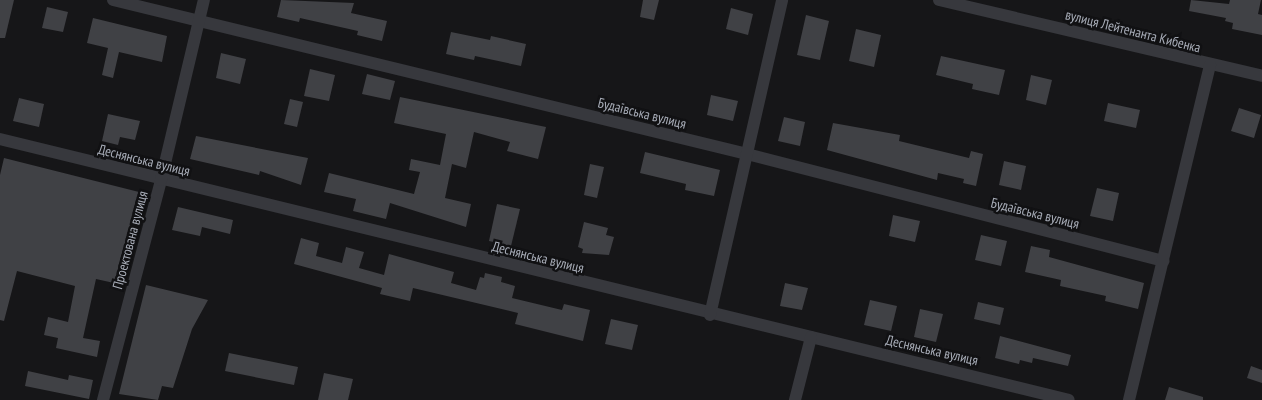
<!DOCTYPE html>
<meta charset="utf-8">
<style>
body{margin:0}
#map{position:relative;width:1262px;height:400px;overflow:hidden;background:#161618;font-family:"PT Sans Narrow",sans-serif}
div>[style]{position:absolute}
.building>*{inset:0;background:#404145}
.minor>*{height:12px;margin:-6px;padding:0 6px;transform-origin:6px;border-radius:6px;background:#37383d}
span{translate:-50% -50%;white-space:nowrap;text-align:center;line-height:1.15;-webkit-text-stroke:5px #111113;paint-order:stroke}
.street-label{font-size:14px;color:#a8adb8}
</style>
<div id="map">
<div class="building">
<div style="clip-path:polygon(0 0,14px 0,5px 38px,0 38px)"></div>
<div style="clip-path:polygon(281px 0,354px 3px,351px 13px,387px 21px,382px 41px,357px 35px,358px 31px,300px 18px,299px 22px,277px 17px)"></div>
<div style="clip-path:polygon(643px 0,659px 0,654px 20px,640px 17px)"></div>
<div style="clip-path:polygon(1191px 0,1229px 4px,1230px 0,1261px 0,1258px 14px,1262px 15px,1262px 35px,1232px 29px,1233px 23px,1225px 21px,1226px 18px,1189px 11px)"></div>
<div style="clip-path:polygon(47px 7px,68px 12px,63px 32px,42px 28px)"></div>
<div style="clip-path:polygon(731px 8px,753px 14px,748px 35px,726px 29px)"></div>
<div style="clip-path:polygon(806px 15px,829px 21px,820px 60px,797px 55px)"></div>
<div style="clip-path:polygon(93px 18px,167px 36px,162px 62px,119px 52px,113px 78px,102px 75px,108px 48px,87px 43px)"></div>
<div style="clip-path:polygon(856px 29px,881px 35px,874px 67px,849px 61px)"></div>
<div style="clip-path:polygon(451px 32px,490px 40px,491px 36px,526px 44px,521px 66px,475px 56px,474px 60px,446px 54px)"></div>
<div style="clip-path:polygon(221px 53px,246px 59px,240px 84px,216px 78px)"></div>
<div style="clip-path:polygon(941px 56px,1005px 70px,999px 95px,972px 89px,973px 84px,936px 75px)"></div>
<div style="clip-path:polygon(310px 69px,335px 75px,329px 101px,304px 96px)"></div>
<div style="clip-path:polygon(367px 74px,395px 81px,390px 100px,362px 94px)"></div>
<div style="clip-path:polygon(1031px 75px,1052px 80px,1046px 105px,1026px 100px)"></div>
<div style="clip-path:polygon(711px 95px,738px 101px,733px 121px,707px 115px)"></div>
<div style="clip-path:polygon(400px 97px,546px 127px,538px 159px,507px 151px,510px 142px,474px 132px,466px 168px,452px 164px,445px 198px,471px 204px,466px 227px,390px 203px,386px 219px,353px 211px,356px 199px,324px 192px,329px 173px,414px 194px,420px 172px,409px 170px,411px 159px,440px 165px,446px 134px,394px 123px)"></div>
<div style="clip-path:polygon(19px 98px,44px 104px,39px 127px,13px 121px)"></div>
<div style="clip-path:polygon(290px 99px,303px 102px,297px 127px,284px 124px)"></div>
<div style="clip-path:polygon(1108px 103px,1140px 110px,1136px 128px,1104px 121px)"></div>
<div style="clip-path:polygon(1239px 108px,1261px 115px,1254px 138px,1231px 131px)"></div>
<div style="clip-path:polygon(108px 114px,140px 121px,135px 140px,120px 137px,118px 145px,102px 141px)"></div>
<div style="clip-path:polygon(784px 117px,805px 122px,800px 146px,778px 141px)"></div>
<div style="clip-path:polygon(833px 123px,900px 135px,899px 141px,969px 158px,971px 151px,983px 154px,976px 186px,963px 183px,964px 179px,938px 173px,937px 180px,827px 150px)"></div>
<div style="clip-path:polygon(196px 136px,308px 158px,301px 185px,260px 171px,259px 175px,190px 159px)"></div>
<div style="clip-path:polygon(645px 152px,720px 170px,714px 196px,685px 190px,686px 184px,640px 173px)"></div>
<div style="clip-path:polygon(4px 158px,139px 192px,114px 283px,96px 279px,83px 338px,100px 341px,97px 357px,56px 348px,58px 338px,44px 335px,48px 317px,68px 322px,75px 286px,17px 271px,4px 321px,0 320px,0 175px)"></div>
<div style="clip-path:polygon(1004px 161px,1026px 166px,1021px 190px,999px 185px)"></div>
<div style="clip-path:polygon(590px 164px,604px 167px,597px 198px,584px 195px)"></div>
<div style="clip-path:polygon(1097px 188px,1119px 193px,1113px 221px,1090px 216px)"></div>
<div style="clip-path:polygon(497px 204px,520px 209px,511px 246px,489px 241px)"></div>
<div style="clip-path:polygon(178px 207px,233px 220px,230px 234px,202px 227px,200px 236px,172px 230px)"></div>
<div style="clip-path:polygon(893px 215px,920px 221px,915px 242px,889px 236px)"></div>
<div style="clip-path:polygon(584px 222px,608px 228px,606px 235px,614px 237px,609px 255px,582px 253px,583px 249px,578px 247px)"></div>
<div style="clip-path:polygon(981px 235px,1007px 241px,1001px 266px,975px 260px)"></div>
<div style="clip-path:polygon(301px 238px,319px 243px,316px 256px,342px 263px,346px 247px,364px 252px,359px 268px,384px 275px,389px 254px,454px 272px,451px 283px,476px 290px,480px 277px,484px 278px,485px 273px,502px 277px,501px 282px,515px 286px,512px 298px,562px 310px,564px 304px,590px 310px,583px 341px,515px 324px,518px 313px,413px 288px,410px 301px,380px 294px,382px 288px,294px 264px)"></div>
<div style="clip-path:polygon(1031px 246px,1050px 250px,1049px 257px,1144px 283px,1138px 309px,1105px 301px,1106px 296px,1060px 286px,1061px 280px,1025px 272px)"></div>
<div style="clip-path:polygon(785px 283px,808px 288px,802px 310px,780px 306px)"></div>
<div style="clip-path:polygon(146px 285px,208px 300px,192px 329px,173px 388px,162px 386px,158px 400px,119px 394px)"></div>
<div style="clip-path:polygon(870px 300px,897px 306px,891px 331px,864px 325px)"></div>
<div style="clip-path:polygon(978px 302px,1004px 308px,1000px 325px,974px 319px)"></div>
<div style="clip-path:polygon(920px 309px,943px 314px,936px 342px,914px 337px)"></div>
<div style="clip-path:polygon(611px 319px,638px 325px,632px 350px,605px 344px)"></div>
<div style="clip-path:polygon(1000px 336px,1071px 355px,1068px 366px,1033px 358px,1032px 363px,1020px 360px,1019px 364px,995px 358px)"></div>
<div style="clip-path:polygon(229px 353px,298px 367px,294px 385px,225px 371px)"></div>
<div style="clip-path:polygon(1251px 366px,1262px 370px,1262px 383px,1247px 378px)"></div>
<div style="clip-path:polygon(28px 371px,68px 380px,69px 375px,93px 380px,89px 399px,25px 386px)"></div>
<div style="clip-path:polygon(324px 373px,353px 379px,348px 400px,318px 400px)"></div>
<div style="clip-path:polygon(1169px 387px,1203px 397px,1203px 400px,1165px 400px)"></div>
</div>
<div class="minor">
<div style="left:113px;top:0;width:652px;rotate:13.65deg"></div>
<div style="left:747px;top:154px;width:430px;rotate:14.4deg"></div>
<div style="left:939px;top:0;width:332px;rotate:13.2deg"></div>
<div style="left:0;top:139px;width:1100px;rotate:13.72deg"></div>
<div style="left:710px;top:315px;width:323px;rotate:-77.1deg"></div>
<div style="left:103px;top:400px;width:228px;rotate:-75.2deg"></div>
<div style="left:161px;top:180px;width:185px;rotate:-76.6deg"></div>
<div style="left:795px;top:400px;width:65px;rotate:-75.7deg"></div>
<div style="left:1129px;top:400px;width:345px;rotate:-76.4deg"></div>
</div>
<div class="street-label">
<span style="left:1133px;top:31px;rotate:14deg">вулиця Лейтенанта Кибенка</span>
<span style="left:642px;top:113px;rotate:14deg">Будаївська вулиця</span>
<span style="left:144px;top:160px;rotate:14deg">Деснянська вулиця</span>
<span style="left:1035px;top:213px;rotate:14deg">Будаївська вулиця</span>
<span style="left:130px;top:240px;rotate:-75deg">Проектована вулиця</span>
<span style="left:538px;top:257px;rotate:14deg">Деснянська вулиця</span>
<span style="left:932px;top:350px;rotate:13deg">Деснянська вулиця</span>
</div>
</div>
